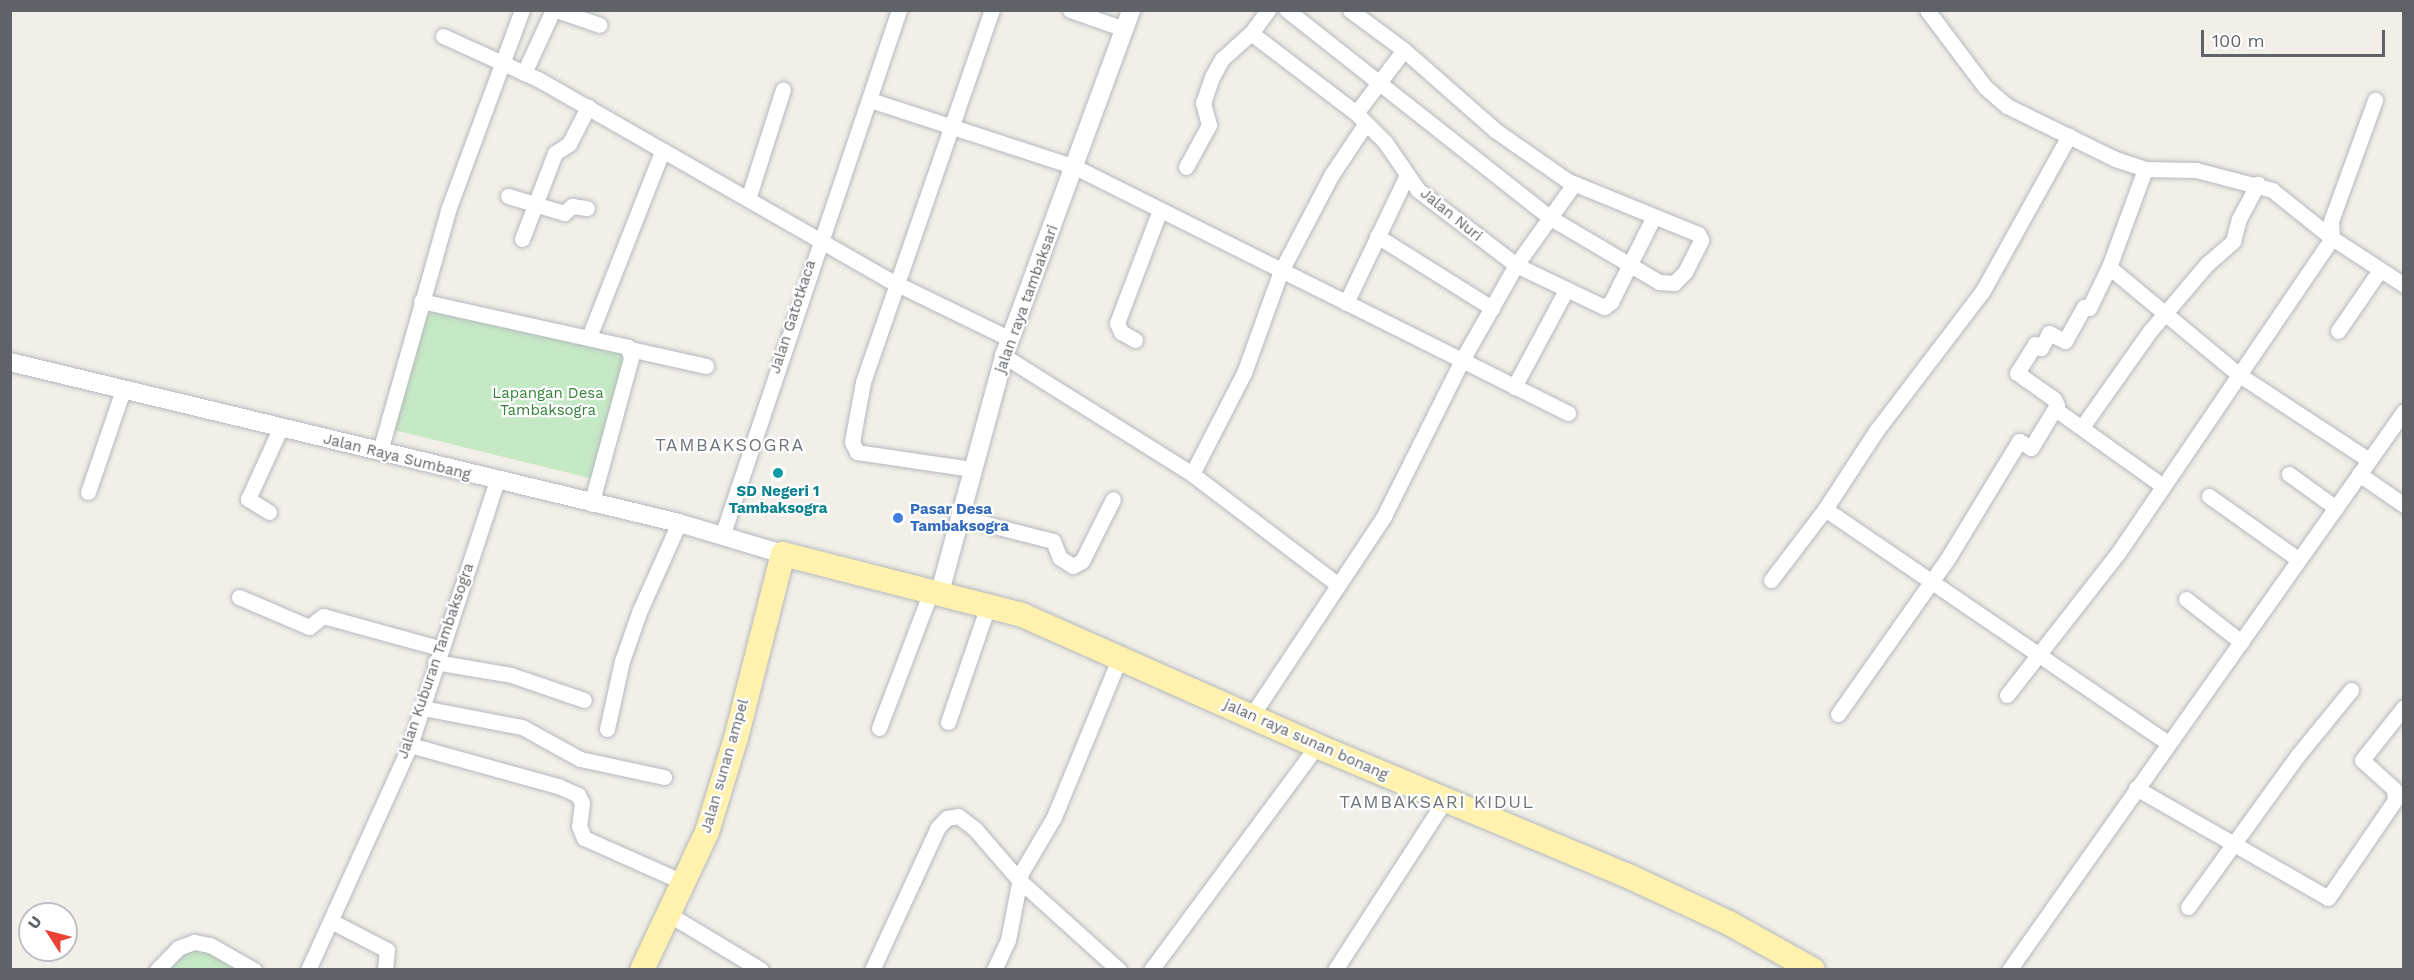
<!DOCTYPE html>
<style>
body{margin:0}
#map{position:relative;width:2414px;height:980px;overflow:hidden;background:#f1efe8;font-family:"Work Sans",sans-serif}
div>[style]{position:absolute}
.green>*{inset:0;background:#c5e8c5}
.roads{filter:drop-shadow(0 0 2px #b5b8bc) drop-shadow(0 0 2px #b5b8bc)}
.minor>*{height:15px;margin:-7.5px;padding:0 7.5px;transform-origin:7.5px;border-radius:7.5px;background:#fff}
.tertiary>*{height:18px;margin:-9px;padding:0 9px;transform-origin:9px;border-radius:9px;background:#fff}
.primary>*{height:24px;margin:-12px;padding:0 12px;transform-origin:12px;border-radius:12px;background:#fff2af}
.dots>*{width:16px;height:16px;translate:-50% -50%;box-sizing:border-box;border:3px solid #fff;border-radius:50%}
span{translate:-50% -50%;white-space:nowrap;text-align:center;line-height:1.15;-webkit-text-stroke:4.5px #fff;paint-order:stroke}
.street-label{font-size:15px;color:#5f6368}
.park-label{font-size:15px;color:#348238}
.culture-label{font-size:15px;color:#0d838f;font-weight:700}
.shop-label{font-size:15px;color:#366cbe;font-weight:700}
.left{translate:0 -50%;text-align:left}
.quarter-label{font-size:18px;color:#70757a;letter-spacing:1.5px}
.frame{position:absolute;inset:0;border:12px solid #5f6368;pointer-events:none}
.north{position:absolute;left:18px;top:902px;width:60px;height:60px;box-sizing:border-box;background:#fff;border:2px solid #bfc1c3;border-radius:50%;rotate:306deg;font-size:16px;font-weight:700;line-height:24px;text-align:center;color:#5f6368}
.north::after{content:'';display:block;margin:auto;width:21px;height:27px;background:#ea4335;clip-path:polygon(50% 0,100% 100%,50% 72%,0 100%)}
.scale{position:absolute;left:2201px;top:30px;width:184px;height:27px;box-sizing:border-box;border:3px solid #5f6368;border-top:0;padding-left:8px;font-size:18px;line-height:21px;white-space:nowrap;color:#5f6368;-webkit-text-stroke:4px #fff;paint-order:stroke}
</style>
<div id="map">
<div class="green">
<div style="clip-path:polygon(432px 312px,622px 353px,626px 362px,594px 479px,390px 429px,424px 315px)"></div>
<div style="clip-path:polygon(195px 944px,244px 970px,164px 970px,175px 956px)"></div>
</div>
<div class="roads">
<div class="minor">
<div style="left:556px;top:10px;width:46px;rotate:18.8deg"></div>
<div style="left:1070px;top:10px;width:57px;rotate:19.4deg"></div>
<div style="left:1268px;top:10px;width:29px;rotate:126deg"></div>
<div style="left:1251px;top:33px;width:132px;rotate:37.3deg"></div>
<div style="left:1356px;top:113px;width:41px;rotate:45deg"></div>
<div style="left:1385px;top:142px;width:58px;rotate:55.5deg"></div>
<div style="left:1418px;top:190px;width:123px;rotate:37.4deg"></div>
<div style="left:1516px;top:265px;width:98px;rotate:25.5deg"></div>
<div style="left:1604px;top:307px;width:9px;rotate:-36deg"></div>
<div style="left:1611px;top:302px;width:94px;rotate:-63.4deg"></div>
<div style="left:1287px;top:10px;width:334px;rotate:38.3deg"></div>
<div style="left:1549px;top:217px;width:128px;rotate:30.6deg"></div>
<div style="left:1659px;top:282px;width:15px;rotate:4deg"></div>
<div style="left:1674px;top:283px;width:16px;rotate:-45deg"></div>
<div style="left:1685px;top:272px;width:36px;rotate:-63deg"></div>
<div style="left:1701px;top:240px;width:7px;rotate:-117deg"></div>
<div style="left:1698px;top:234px;width:140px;rotate:-157.8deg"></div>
<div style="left:1568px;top:181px;width:89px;rotate:-145.1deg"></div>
<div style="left:1495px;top:130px;width:121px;rotate:-138.7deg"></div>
<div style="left:1404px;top:50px;width:67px;rotate:-143.5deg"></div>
<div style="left:1927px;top:10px;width:96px;rotate:53deg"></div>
<div style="left:1985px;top:87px;width:29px;rotate:41deg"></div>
<div style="left:2007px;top:106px;width:120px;rotate:26.1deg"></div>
<div style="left:2115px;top:159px;width:32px;rotate:18deg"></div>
<div style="left:2145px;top:169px;width:51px;rotate:1.1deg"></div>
<div style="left:2196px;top:170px;width:79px;rotate:14.7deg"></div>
<div style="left:2272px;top:190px;width:77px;rotate:38.7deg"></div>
<div style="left:2332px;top:238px;width:86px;rotate:33.1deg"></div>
<div style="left:443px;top:36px;width:104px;rotate:24.4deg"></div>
<div style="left:538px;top:79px;width:402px;rotate:29.8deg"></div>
<div style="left:887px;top:279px;width:137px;rotate:26deg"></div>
<div style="left:524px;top:73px;width:69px;rotate:-65.3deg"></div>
<div style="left:870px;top:100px;width:216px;rotate:18.1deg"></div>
<div style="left:1075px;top:167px;width:551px;rotate:26.52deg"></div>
<div style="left:1356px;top:113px;width:79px;rotate:-52.7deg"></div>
<div style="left:1186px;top:167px;width:48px;rotate:-61.3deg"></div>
<div style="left:1209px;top:125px;width:23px;rotate:-105deg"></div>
<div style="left:1203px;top:103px;width:28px;rotate:-71deg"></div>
<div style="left:1212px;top:77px;width:21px;rotate:-61deg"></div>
<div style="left:1222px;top:59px;width:39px;rotate:-42deg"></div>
<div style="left:508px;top:196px;width:59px;rotate:16.9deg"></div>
<div style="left:564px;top:213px;width:11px;rotate:-41deg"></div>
<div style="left:572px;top:206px;width:15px;rotate:8deg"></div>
<div style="left:748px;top:199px;width:115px;rotate:-72.3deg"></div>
<div style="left:1377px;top:236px;width:136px;rotate:32.1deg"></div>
<div style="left:522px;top:239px;width:92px;rotate:-69deg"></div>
<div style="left:555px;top:153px;width:17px;rotate:-33deg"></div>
<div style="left:569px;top:144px;width:42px;rotate:-62.8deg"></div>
<div style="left:2109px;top:267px;width:168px;rotate:39.7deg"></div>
<div style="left:2238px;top:374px;width:157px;rotate:33.3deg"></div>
<div style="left:421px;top:301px;width:212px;rotate:12.5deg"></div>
<div style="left:628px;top:347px;width:11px;rotate:75deg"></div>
<div style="left:631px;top:358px;width:151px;rotate:105.3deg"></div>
<div style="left:1346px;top:303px;width:142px;rotate:-64.5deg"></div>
<div style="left:2338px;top:331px;width:74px;rotate:-55.5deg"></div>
<div style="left:589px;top:337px;width:199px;rotate:-68.5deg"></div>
<div style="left:1135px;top:340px;width:16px;rotate:-150deg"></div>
<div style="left:1121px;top:332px;width:10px;rotate:-114deg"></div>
<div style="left:1117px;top:323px;width:121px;rotate:-69.2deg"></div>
<div style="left:630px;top:349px;width:78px;rotate:12.6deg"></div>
<div style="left:1004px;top:356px;width:222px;rotate:32.1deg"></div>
<div style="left:1192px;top:474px;width:182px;rotate:37.2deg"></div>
<div style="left:1514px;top:387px;width:110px;rotate:-61.8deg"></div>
<div style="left:2055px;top:409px;width:133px;rotate:35.5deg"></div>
<div style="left:2082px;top:427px;width:118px;rotate:-54.7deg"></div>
<div style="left:2150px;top:331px;width:88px;rotate:-49.6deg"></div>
<div style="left:2207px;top:264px;width:35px;rotate:-41deg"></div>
<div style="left:2233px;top:241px;width:23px;rotate:-75deg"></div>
<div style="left:2239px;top:219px;width:40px;rotate:-62deg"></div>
<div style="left:380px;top:451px;width:250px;rotate:-74.2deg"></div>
<div style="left:448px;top:210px;width:213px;rotate:-69.7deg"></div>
<div style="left:972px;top:469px;width:116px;rotate:-171.6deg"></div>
<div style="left:857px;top:452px;width:11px;rotate:-117deg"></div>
<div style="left:852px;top:442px;width:61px;rotate:-79.6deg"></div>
<div style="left:863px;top:382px;width:394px;rotate:-70.9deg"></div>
<div style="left:1192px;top:474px;width:114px;rotate:-62.8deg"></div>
<div style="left:1244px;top:373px;width:109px;rotate:-70.1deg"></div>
<div style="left:1281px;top:271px;width:110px;rotate:-62.3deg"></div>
<div style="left:1332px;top:174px;width:61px;rotate:-56.3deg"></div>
<div style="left:2289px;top:474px;width:58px;rotate:35.9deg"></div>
<div style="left:2359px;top:474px;width:55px;rotate:34.6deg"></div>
<div style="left:88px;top:492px;width:108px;rotate:-71.1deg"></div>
<div style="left:2209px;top:496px;width:110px;rotate:35.4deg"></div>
<div style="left:1825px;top:509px;width:415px;rotate:34.3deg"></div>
<div style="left:269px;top:512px;width:25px;rotate:-148deg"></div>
<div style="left:248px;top:499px;width:77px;rotate:-65.4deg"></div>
<div style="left:959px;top:517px;width:97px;rotate:14.3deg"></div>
<div style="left:1053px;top:541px;width:18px;rotate:68deg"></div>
<div style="left:1060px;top:558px;width:15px;rotate:32deg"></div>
<div style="left:1073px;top:566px;width:10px;rotate:-29deg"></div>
<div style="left:1082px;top:561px;width:69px;rotate:-63.4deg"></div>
<div style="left:722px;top:536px;width:555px;rotate:-71.4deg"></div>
<div style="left:1771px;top:580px;width:89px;rotate:-52.7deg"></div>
<div style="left:1825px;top:509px;width:93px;rotate:-56.8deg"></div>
<div style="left:1876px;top:431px;width:175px;rotate:-52.7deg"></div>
<div style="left:1982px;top:292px;width:179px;rotate:-60.9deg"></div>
<div style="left:239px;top:597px;width:76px;rotate:23.2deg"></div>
<div style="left:309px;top:627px;width:18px;rotate:-38deg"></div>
<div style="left:323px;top:616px;width:120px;rotate:15.4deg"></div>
<div style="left:2186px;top:599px;width:70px;rotate:38deg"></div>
<div style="left:435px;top:662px;width:77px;rotate:9.7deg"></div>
<div style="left:511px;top:675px;width:77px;rotate:18.9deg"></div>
<div style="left:2007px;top:695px;width:180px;rotate:-52deg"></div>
<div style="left:2118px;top:553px;width:381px;rotate:-55.8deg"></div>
<div style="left:2332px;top:238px;width:17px;rotate:-93deg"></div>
<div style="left:2331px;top:221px;width:129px;rotate:-70deg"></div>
<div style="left:423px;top:708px;width:101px;rotate:10.9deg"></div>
<div style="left:522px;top:727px;width:66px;rotate:28.9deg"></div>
<div style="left:580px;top:759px;width:86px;rotate:12.1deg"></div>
<div style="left:1838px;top:714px;width:191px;rotate:-54.8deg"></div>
<div style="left:1948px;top:558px;width:137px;rotate:-58.7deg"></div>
<div style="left:2019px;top:441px;width:14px;rotate:30deg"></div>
<div style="left:2031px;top:448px;width:50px;rotate:-58.8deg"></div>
<div style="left:2057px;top:405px;width:7px;rotate:-117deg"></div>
<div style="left:2054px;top:399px;width:45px;rotate:-144.9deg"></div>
<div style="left:2017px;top:373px;width:34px;rotate:-58deg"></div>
<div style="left:2035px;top:344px;width:7px;rotate:34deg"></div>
<div style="left:2041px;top:348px;width:17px;rotate:-62deg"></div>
<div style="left:2049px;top:333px;width:18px;rotate:27deg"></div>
<div style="left:2065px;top:341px;width:39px;rotate:-61deg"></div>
<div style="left:2084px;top:307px;width:5px;rotate:11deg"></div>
<div style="left:2089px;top:308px;width:46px;rotate:-64deg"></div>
<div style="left:2109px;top:267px;width:104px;rotate:-69.8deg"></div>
<div style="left:1252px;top:715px;width:239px;rotate:-56.4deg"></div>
<div style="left:1384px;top:516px;width:174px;rotate:-63.4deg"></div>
<div style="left:1462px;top:360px;width:109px;rotate:-60.4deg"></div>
<div style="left:1516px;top:265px;width:100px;rotate:-54.4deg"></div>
<div style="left:948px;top:722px;width:123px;rotate:-71deg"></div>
<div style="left:879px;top:728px;width:147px;rotate:-69.2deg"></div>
<div style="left:607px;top:729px;width:70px;rotate:-77.6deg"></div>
<div style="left:622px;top:661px;width:54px;rotate:-70.6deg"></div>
<div style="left:640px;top:610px;width:95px;rotate:-65.9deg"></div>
<div style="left:410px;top:745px;width:154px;rotate:15.5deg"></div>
<div style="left:558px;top:786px;width:22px;rotate:24deg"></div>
<div style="left:578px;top:795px;width:9px;rotate:63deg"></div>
<div style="left:582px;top:803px;width:23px;rotate:97deg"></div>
<div style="left:579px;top:826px;width:13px;rotate:67deg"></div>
<div style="left:584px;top:838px;width:111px;rotate:24deg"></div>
<div style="left:2136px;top:788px;width:221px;rotate:29.8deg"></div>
<div style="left:2328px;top:898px;width:119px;rotate:-55.6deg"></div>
<div style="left:2395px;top:800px;width:11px;rotate:-95deg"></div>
<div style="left:2394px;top:789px;width:43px;rotate:-137.8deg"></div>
<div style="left:2362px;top:760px;width:68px;rotate:-51.6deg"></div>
<div style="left:2188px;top:907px;width:188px;rotate:-54.1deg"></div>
<div style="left:2298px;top:755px;width:84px;rotate:-50.8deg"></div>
<div style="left:670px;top:915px;width:106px;rotate:31.1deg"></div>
<div style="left:331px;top:921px;width:63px;rotate:27.4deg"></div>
<div style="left:387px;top:950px;width:20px;rotate:96deg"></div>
<div style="left:157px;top:970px;width:30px;rotate:-46deg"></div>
<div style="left:178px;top:948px;width:17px;rotate:-21deg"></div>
<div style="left:194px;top:942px;width:16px;rotate:11deg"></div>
<div style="left:210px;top:945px;width:51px;rotate:29.6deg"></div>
<div style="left:308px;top:970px;width:247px;rotate:-65.6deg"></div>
<div style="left:410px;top:745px;width:278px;rotate:-71.8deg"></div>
<div style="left:872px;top:970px;width:157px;rotate:-65.2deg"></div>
<div style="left:938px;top:827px;width:13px;rotate:-45deg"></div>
<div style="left:947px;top:818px;width:11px;rotate:-10deg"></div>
<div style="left:958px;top:816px;width:21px;rotate:37deg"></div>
<div style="left:975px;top:829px;width:67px;rotate:49.2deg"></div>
<div style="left:1019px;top:880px;width:135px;rotate:42deg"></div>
<div style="left:994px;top:970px;width:33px;rotate:-65deg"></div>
<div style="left:1008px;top:940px;width:68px;rotate:-79deg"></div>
<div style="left:1021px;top:873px;width:65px;rotate:-59.5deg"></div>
<div style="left:1054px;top:817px;width:173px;rotate:-67.6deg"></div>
<div style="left:1151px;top:970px;width:279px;rotate:-53.5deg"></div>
<div style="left:1335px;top:970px;width:202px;rotate:-57.1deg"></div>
<div style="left:2009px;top:970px;width:684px;rotate:-54.75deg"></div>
</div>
<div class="tertiary">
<div style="left:10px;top:362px;width:688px;rotate:13.53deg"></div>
<div style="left:679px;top:523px;width:109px;rotate:16.6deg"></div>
<div style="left:940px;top:592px;width:245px;rotate:-74.8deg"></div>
<div style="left:1004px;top:356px;width:369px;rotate:-69.8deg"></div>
</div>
<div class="primary">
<div style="left:642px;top:970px;width:153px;rotate:-64.8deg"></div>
<div style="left:707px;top:832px;width:98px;rotate:-72.9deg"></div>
<div style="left:736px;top:738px;width:190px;rotate:-75.7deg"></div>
<div style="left:783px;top:554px;width:247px;rotate:14.3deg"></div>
<div style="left:1022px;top:615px;width:323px;rotate:23.9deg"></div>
<div style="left:1317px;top:746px;width:335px;rotate:22.7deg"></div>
<div style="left:1626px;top:875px;width:114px;rotate:25deg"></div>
<div style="left:1729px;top:923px;width:96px;rotate:29.2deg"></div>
</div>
</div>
<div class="dots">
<div style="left:778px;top:473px;background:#0f9aa8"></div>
<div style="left:898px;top:518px;background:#3f7fe0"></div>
</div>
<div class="street-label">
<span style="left:1451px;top:215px;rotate:39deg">Jalan Nuri</span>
<span style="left:1027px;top:299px;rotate:-70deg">jalan raya tambaksari</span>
<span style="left:793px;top:317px;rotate:-72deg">Jalan Gatotkaca</span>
<span style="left:397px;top:457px;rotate:14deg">Jalan Raya Sumbang</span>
<span style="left:436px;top:661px;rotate:-71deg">Jalan Kuburan Tambaksogra</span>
<span style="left:1306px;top:740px;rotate:24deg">jalan raya sunan bonang</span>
<span style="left:725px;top:766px;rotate:-74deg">Jalan sunan ampel</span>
</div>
<div class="park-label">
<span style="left:548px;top:402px">Lapangan Desa<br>Tambaksogra</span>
</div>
<div class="culture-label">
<span style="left:778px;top:500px">SD Negeri 1<br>Tambaksogra</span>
</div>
<div class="shop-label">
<span class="left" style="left:910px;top:518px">Pasar Desa<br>Tambaksogra</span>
</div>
<div class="quarter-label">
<span style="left:730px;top:445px">TAMBAKSOGRA</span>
<span style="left:1437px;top:802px">TAMBAKSARI KIDUL</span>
</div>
<div class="frame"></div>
<div class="north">U</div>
<div class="scale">100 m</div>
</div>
